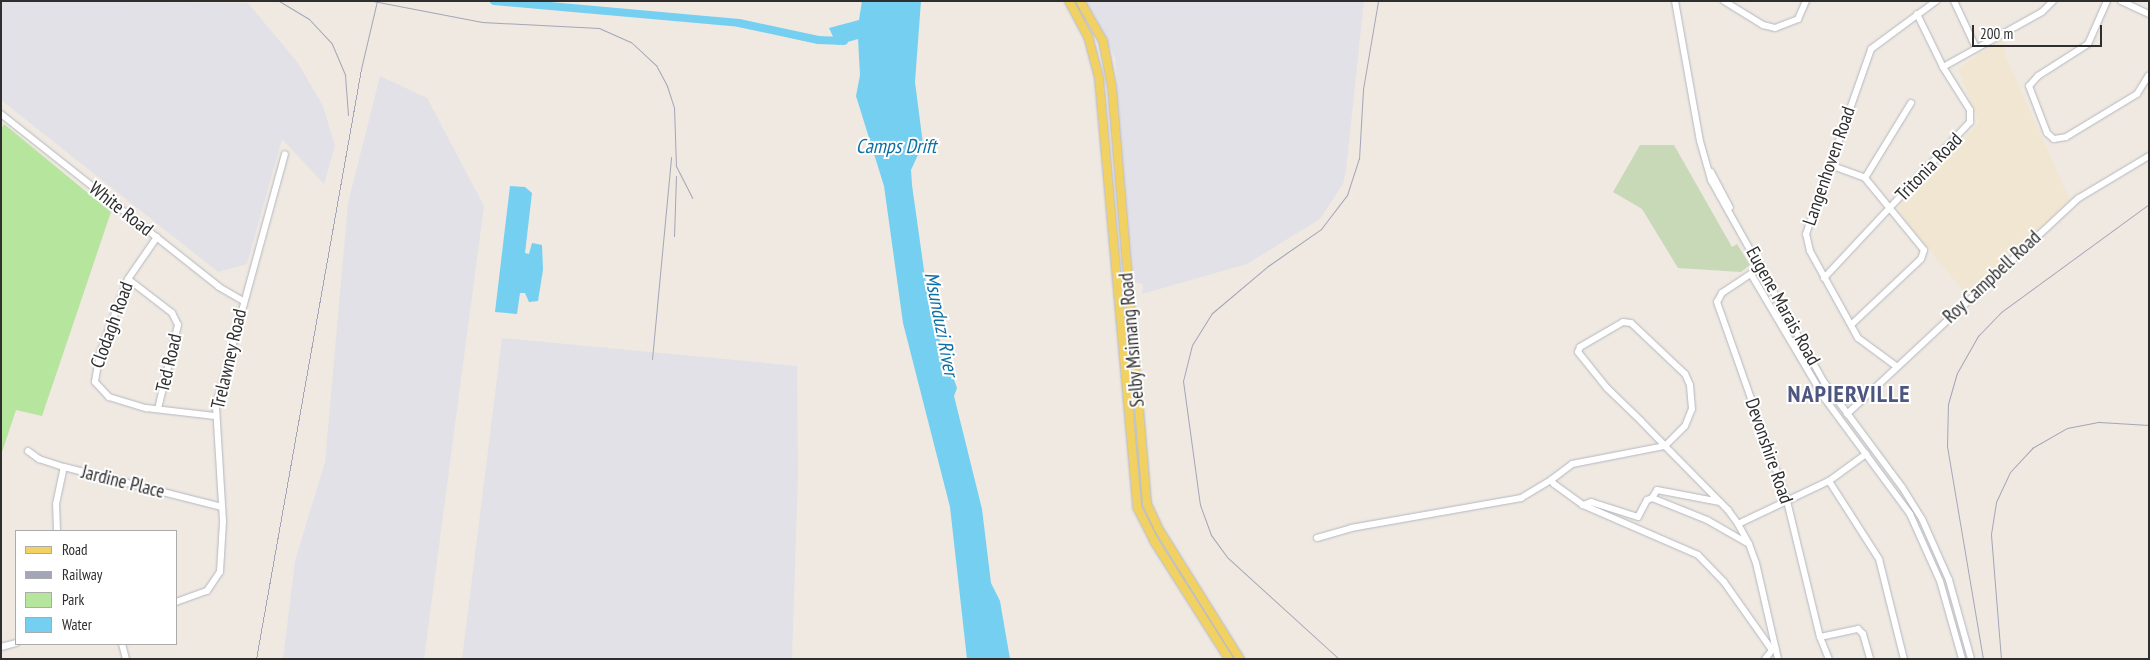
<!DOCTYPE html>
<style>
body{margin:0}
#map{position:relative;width:2150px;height:660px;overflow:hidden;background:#efe9e1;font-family:"PT Sans Narrow",sans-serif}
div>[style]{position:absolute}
.industrial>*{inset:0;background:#e3e1e8}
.education>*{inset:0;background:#f0e6d1}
.green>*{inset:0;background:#b6e59e}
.cemetery>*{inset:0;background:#c8d9b8}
.water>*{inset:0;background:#75cff0}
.river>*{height:8px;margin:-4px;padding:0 4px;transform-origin:4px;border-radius:4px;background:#75cff0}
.roads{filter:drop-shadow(0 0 1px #b4b7c1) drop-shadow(0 0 1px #b4b7c1)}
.minor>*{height:6px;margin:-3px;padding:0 3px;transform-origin:3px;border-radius:3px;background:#fff}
.major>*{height:8px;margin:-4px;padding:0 4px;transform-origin:4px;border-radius:4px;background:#f2d163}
.rail>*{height:1px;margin:-0.5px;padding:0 0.5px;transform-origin:0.5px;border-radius:0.5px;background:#a3a6b8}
span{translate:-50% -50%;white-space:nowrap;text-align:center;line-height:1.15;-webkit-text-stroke:4px #fff;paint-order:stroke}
.street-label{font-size:19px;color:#2e2e2e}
.water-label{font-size:20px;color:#0d6fa3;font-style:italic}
.district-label{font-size:24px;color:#4d5680;font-weight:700;letter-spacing:1px}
.frame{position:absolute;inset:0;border:2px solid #2e2e2e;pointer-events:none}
.legend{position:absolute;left:15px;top:530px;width:162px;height:115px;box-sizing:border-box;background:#fff;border:1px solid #ababab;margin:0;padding:6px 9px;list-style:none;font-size:15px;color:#2e2e2e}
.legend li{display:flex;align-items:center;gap:10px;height:25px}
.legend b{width:25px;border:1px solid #ababab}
.scale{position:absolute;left:1972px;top:25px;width:130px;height:22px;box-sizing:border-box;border:2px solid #2e2e2e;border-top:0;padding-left:6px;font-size:15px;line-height:18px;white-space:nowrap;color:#2e2e2e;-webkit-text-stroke:4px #fff;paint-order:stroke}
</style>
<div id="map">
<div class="industrial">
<div style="clip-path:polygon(1px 1px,248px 3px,298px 63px,323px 106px,335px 146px,324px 184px,282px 139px,247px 264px,218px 272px,1px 100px)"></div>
<div style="clip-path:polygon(1084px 1px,1364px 1px,1346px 170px,1343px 184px,1320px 219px,1247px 264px,1142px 294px,1143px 284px,1134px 282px,1115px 58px,1095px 16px)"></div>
<div style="clip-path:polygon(380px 76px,427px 98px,484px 206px,424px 659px,283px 659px,295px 561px,325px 462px,348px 203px)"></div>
<div style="clip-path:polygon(502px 338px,797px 366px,798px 476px,792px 659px,462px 659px)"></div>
</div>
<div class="education">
<div style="clip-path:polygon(2004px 38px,2005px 55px,2070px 200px,1973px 290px,1963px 291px,1900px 213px,1900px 204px,1979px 123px,1958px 68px)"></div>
</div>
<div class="green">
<div style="clip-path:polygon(4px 124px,111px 212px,42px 416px,16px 410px,1px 455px,1px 129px)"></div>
</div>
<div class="cemetery">
<div style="clip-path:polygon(1640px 145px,1674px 145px,1732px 247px,1737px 244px,1750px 265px,1741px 272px,1678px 268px,1642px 209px,1613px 192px)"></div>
</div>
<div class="water">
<div style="clip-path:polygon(862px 1px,921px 1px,915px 82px,923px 144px,911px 170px,912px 185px,930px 313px,957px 388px,954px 396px,982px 509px,991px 583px,1000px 601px,1010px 659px,967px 659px,950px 507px,903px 323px,884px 186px,856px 96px,860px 75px,858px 39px,837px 45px,829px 28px,859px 20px)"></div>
<div style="clip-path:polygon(510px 186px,525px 187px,532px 193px,525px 253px,529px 254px,532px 243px,542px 245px,543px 270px,538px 301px,529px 302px,525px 293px,520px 293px,517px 314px,495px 312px)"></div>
</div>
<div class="river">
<div style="left:494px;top:1px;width:246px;rotate:5.1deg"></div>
<div style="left:739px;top:23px;width:81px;rotate:12.1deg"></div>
<div style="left:818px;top:40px;width:26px;rotate:2deg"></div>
</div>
<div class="roads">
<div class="minor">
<div style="left:1675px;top:1px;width:142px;rotate:79.9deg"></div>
<div style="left:1700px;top:141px;width:41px;rotate:74.2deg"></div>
<div style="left:1711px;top:180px;width:231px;rotate:60.8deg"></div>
<div style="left:1824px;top:382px;width:131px;rotate:53.4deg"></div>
<div style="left:1902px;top:487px;width:38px;rotate:58deg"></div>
<div style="left:1922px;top:519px;width:67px;rotate:66.1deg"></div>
<div style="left:1949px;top:580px;width:82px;rotate:74.4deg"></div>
<div style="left:1724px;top:1px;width:46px;rotate:31.6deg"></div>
<div style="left:1763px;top:25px;width:12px;rotate:14deg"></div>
<div style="left:1775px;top:28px;width:25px;rotate:-21deg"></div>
<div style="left:1798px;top:19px;width:20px;rotate:-66deg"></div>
<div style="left:1954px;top:1px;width:52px;rotate:64.9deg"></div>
<div style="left:2107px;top:1px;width:47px;rotate:113.8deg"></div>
<div style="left:2088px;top:44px;width:59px;rotate:147.4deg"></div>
<div style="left:2038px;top:76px;width:13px;rotate:132deg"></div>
<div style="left:2029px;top:86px;width:50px;rotate:69deg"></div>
<div style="left:2047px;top:133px;width:9px;rotate:41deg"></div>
<div style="left:2054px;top:139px;width:12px;rotate:-9deg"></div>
<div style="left:2066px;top:137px;width:83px;rotate:-31.2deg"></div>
<div style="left:2137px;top:94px;width:22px;rotate:-58deg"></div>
<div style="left:2121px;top:1px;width:31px;rotate:25deg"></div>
<div style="left:1943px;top:67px;width:113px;rotate:-29.1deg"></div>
<div style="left:2042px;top:12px;width:16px;rotate:-45deg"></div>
<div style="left:1px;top:114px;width:278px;rotate:38.4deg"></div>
<div style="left:219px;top:287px;width:28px;rotate:30deg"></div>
<div style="left:1830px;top:165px;width:37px;rotate:20deg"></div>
<div style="left:1865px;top:178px;width:93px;rotate:50.7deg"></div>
<div style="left:1924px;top:250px;width:9px;rotate:108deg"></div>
<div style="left:1921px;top:259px;width:95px;rotate:136.7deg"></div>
<div style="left:1711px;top:172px;width:40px;rotate:62deg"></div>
<div style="left:1865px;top:178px;width:88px;rotate:-58.5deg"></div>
<div style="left:157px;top:237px;width:51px;rotate:124.6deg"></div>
<div style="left:128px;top:279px;width:79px;rotate:110.7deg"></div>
<div style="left:100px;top:353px;width:29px;rotate:100deg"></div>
<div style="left:95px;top:382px;width:21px;rotate:47deg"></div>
<div style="left:109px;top:397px;width:39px;rotate:17deg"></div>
<div style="left:146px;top:408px;width:69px;rotate:6.6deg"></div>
<div style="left:1761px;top:267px;width:47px;rotate:146.3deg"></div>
<div style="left:1722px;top:293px;width:10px;rotate:119deg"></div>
<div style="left:1717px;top:302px;width:211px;rotate:70.6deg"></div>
<div style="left:1787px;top:501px;width:140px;rotate:76.4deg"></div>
<div style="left:1820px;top:637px;width:24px;rotate:68deg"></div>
<div style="left:1751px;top:274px;width:145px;rotate:59.4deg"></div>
<div style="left:1825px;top:399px;width:143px;rotate:53.5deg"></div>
<div style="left:1910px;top:514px;width:73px;rotate:65.9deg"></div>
<div style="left:1940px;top:581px;width:81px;rotate:74.2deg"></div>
<div style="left:1824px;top:278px;width:214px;rotate:-46.9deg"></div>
<div style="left:1970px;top:122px;width:12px;rotate:-90deg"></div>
<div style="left:1970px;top:110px;width:51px;rotate:-122.1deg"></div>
<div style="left:1943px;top:67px;width:59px;rotate:-116.1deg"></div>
<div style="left:128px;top:279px;width:56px;rotate:37.7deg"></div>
<div style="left:172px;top:313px;width:13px;rotate:63deg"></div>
<div style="left:178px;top:325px;width:86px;rotate:103.4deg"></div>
<div style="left:1896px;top:366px;width:47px;rotate:-143.6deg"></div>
<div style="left:1858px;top:338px;width:99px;rotate:-118.9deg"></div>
<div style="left:1810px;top:251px;width:17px;rotate:-103deg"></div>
<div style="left:1806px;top:234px;width:196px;rotate:-70.6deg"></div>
<div style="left:1871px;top:49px;width:81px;rotate:-36.4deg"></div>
<div style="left:1847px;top:414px;width:317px;rotate:-43deg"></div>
<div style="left:2079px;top:198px;width:82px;rotate:-31deg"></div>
<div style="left:28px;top:451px;width:14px;rotate:36deg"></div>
<div style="left:39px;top:459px;width:26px;rotate:18deg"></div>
<div style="left:64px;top:467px;width:163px;rotate:14.2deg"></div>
<div style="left:1829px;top:481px;width:93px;rotate:57.3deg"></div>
<div style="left:1879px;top:559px;width:103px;rotate:76deg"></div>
<div style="left:1652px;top:498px;width:9px;rotate:-58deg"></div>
<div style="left:1657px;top:490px;width:64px;rotate:10.8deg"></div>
<div style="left:1583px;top:505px;width:125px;rotate:23.5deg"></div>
<div style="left:1698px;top:555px;width:37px;rotate:46deg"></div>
<div style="left:1724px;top:582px;width:83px;rotate:54.8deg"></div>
<div style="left:1772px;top:650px;width:4px;rotate:-27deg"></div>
<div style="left:1738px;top:524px;width:101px;rotate:-25.3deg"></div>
<div style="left:1829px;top:481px;width:46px;rotate:-36.1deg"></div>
<div style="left:57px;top:531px;width:27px;rotate:-92deg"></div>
<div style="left:56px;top:504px;width:38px;rotate:-78deg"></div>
<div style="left:1317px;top:538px;width:35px;rotate:-16deg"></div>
<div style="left:1351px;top:528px;width:173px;rotate:-10deg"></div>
<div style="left:1521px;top:498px;width:35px;rotate:-31deg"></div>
<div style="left:1749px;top:544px;width:48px;rotate:-150.3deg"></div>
<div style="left:1707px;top:520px;width:59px;rotate:-158.2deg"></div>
<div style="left:1652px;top:498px;width:5px;rotate:158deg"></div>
<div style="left:1647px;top:500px;width:19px;rotate:118deg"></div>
<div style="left:1638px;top:517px;width:49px;rotate:-162.3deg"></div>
<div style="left:1591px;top:502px;width:9px;rotate:159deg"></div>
<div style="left:1583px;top:505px;width:36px;rotate:-144deg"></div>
<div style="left:1554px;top:484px;width:5px;rotate:-127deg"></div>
<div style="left:1551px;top:480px;width:26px;rotate:-37deg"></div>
<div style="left:1572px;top:464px;width:95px;rotate:-11deg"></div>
<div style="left:1665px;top:446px;width:28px;rotate:-45deg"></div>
<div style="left:1685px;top:426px;width:18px;rotate:-68deg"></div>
<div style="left:1692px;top:409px;width:24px;rotate:-95deg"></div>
<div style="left:1690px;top:385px;width:12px;rotate:-114deg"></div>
<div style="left:1685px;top:374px;width:74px;rotate:-136.6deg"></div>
<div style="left:1631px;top:323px;width:8px;rotate:-173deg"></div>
<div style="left:1623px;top:322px;width:50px;rotate:149.8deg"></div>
<div style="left:1580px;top:347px;width:5px;rotate:112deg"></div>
<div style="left:1578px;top:352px;width:46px;rotate:51.1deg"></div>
<div style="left:1607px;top:388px;width:47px;rotate:44.1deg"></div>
<div style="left:1641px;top:421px;width:35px;rotate:46deg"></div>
<div style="left:1665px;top:446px;width:90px;rotate:45.5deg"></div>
<div style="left:1728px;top:510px;width:17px;rotate:54deg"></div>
<div style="left:1738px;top:524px;width:23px;rotate:61deg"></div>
<div style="left:1749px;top:544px;width:20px;rotate:70deg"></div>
<div style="left:1756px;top:563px;width:98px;rotate:77.1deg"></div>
<div style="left:176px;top:602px;width:33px;rotate:-20deg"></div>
<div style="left:207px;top:591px;width:23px;rotate:-56deg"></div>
<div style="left:220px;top:572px;width:51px;rotate:-86.6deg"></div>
<div style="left:223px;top:521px;width:115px;rotate:-93.5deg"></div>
<div style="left:216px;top:406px;width:261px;rotate:-74.7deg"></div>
<div style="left:1820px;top:637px;width:39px;rotate:-12deg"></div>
<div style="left:1858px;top:629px;width:7px;rotate:45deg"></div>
<div style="left:1863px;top:634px;width:26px;rotate:74deg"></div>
<div style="left:122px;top:644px;width:16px;rotate:75deg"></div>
<div style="left:1px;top:647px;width:16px;rotate:-15deg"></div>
<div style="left:1765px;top:659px;width:11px;rotate:-52deg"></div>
</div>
<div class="major">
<div style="left:1069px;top:1px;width:40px;rotate:62deg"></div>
<div style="left:1088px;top:36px;width:43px;rotate:75.3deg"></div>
<div style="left:1099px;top:78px;width:431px;rotate:84.9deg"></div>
<div style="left:1137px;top:507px;width:38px;rotate:63deg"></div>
<div style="left:1154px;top:541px;width:140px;rotate:57.6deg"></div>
<div style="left:1080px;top:1px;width:46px;rotate:60.1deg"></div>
<div style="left:1103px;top:41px;width:47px;rotate:78.9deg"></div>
<div style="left:1112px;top:87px;width:418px;rotate:85.2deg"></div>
<div style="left:1147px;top:504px;width:26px;rotate:65deg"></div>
<div style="left:1158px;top:528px;width:155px;rotate:58deg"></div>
</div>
</div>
<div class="rail">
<div style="left:279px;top:1px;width:35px;rotate:31deg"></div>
<div style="left:309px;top:19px;width:34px;rotate:47deg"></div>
<div style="left:332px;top:44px;width:34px;rotate:67deg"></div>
<div style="left:345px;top:75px;width:40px;rotate:85.7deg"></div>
<div style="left:373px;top:1px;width:111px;rotate:10.9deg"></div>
<div style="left:482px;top:22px;width:117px;rotate:2.9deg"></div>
<div style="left:599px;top:28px;width:35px;rotate:24deg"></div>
<div style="left:631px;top:42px;width:34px;rotate:43deg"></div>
<div style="left:656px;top:65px;width:24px;rotate:62deg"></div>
<div style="left:667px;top:86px;width:22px;rotate:72deg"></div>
<div style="left:674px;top:107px;width:59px;rotate:88.1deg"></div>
<div style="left:676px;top:166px;width:36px;rotate:63deg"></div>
<div style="left:674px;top:236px;width:60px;rotate:-88.1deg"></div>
<div style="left:652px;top:359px;width:203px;rotate:-84.6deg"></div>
<div style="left:256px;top:659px;width:599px;rotate:-79.91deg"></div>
<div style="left:361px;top:69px;width:70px;rotate:-76.8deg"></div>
<div style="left:1339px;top:659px;width:151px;rotate:-137.7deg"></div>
<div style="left:1227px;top:557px;width:27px;rotate:-126deg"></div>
<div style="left:1211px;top:535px;width:32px;rotate:-110deg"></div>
<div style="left:1200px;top:505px;width:125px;rotate:-97.8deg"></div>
<div style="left:1183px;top:381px;width:37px;rotate:-76deg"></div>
<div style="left:1192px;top:345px;width:36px;rotate:-58deg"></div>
<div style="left:1211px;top:314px;width:75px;rotate:-40.1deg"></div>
<div style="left:1268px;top:266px;width:65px;rotate:-34.9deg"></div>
<div style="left:1321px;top:229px;width:43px;rotate:-52.6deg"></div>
<div style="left:1347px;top:195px;width:38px;rotate:-72deg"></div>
<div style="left:1359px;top:159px;width:70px;rotate:-86.7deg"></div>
<div style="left:1363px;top:89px;width:89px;rotate:-80.3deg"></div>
<div style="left:1983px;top:659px;width:215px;rotate:-99.6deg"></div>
<div style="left:1947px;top:447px;width:43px;rotate:-88.7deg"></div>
<div style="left:1948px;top:404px;width:32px;rotate:-74deg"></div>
<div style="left:1957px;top:373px;width:43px;rotate:-60.4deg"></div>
<div style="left:1978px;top:336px;width:33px;rotate:-46deg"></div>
<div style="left:2001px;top:312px;width:183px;rotate:-36.1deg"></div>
<div style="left:2001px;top:659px;width:125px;rotate:-94.6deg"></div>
<div style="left:1991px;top:534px;width:32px;rotate:-81deg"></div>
<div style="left:1996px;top:502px;width:33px;rotate:-65deg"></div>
<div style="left:2010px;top:472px;width:33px;rotate:-47deg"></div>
<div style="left:2032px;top:448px;width:40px;rotate:-29.7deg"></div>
<div style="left:2067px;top:428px;width:33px;rotate:-11deg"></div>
<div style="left:2099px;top:422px;width:50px;rotate:3.4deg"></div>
</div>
<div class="street-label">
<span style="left:1829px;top:166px;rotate:-71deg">Langenhoven Road</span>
<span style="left:1929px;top:167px;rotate:-46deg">Tritonia Road</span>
<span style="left:121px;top:209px;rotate:38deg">White Road</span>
<span style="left:1992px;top:277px;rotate:-43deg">Roy Campbell Road</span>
<span style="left:1783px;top:306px;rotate:61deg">Eugene Marais Road</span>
<span style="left:112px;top:325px;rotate:-70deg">Clodagh Road</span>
<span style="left:1132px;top:340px;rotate:-95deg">Selby Msimang Road</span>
<span style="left:229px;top:359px;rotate:-77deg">Trelawney Road</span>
<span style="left:169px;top:363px;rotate:-77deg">Ted Road</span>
<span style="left:1769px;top:451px;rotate:71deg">Devonshire Road</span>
<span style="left:123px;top:482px;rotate:14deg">Jardine Place</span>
</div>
<div class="water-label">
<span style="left:896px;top:146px">Camps Drift</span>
<span style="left:941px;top:324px;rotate:79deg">Msunduzi River</span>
</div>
<div class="district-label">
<span style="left:1849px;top:394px">NAPIERVILLE</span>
</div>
<div class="frame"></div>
<ul class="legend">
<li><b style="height:6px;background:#f2d163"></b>Road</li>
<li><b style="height:6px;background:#a3a6b8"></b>Railway</li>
<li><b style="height:14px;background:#b6e59e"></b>Park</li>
<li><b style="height:14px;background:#75cff0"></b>Water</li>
</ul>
<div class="scale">200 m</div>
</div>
